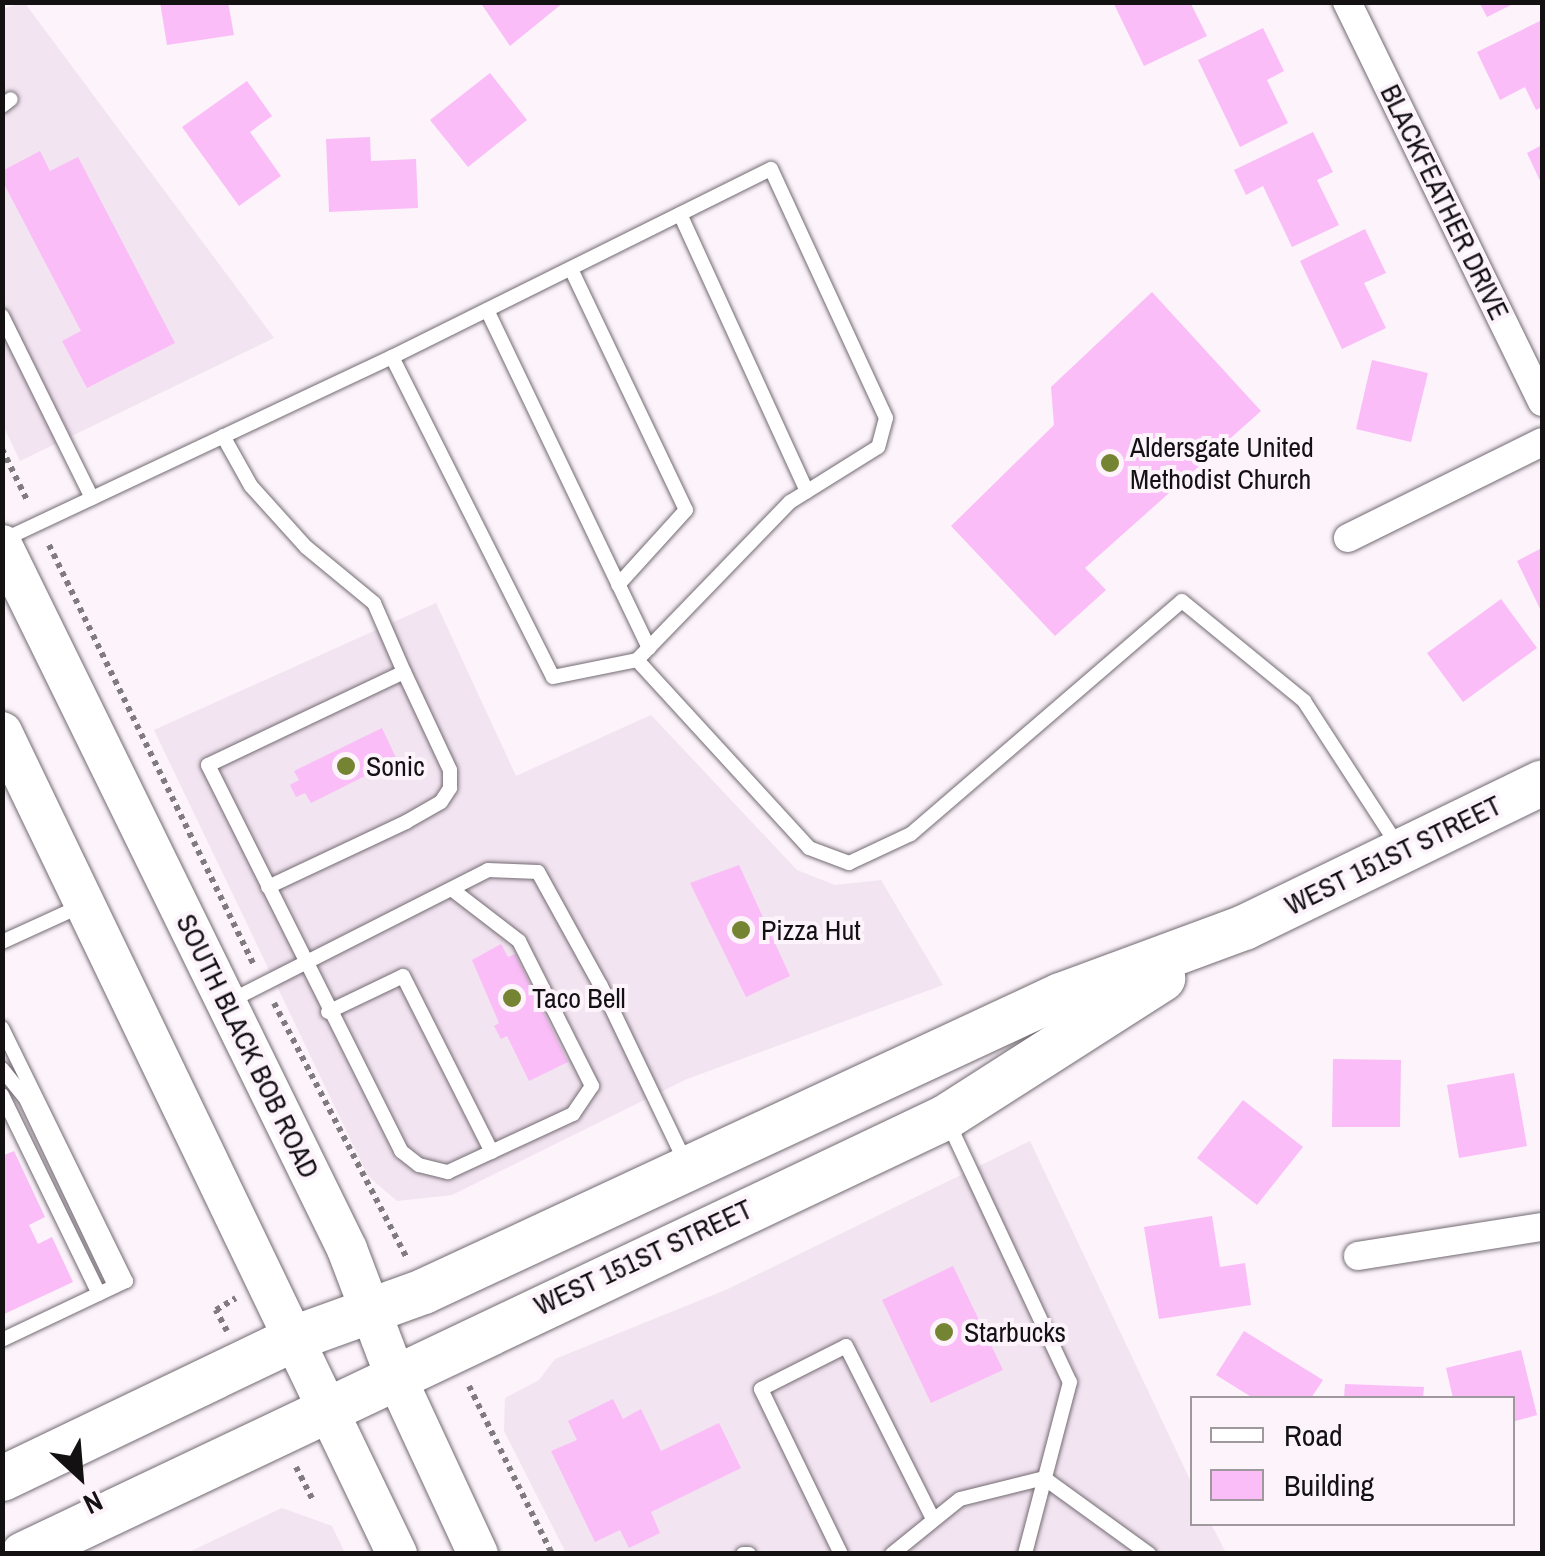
<!DOCTYPE html>
<style>
body{margin:0}
#map{position:relative;width:1545px;height:1556px;overflow:hidden;background:#fcf3fb;font-family:"Archivo Narrow",sans-serif}
div>[style]{position:absolute}
.built>*{inset:0;background:#f2e4f1}
.building>*{inset:0;background:#fabdf7}
.path>*{height:6px;margin-top:-3px;transform-origin:0;background:repeating-linear-gradient(90deg,#807b7f 0 5px,transparent 0 10px)}
.roads{filter:drop-shadow(0 0 2px #736b72) drop-shadow(0 0 2px #736b72)}
.lane>*{height:14px;margin:-7px;padding:0 7px;transform-origin:7px;border-radius:7px;background:#fff}
.street>*{height:28px;margin:-14px;padding:0 14px;transform-origin:14px;border-radius:14px;background:#fff}
.secondary>*{height:40px;margin:-20px;padding:0 20px;transform-origin:20px;border-radius:20px;background:#fff}
.primary>*{height:45px;margin:-22.5px;padding:0 22.5px;transform-origin:22.5px;border-radius:22.5px;background:#fff}
.dots>*{width:28px;height:28px;translate:-50% -50%;box-sizing:border-box;border:5px solid #fcf3fb;border-radius:50%}
span{translate:-50% -50%;white-space:nowrap;text-align:center;line-height:1.15;-webkit-text-stroke:8px #fcf3fb;paint-order:stroke}
.street-label{font-size:28px;color:#141113}
.poi-label{font-size:28px;color:#141113}
.left{translate:0 -50%;text-align:left}
.frame{position:absolute;inset:0;border:5px solid #141113;pointer-events:none}
.legend{position:absolute;left:1190px;top:1396px;width:325px;height:130px;box-sizing:border-box;background:#fcf3fb;border:2px solid #9f999e;margin:0;padding:12px 18px;list-style:none;font-size:30px;color:#141113}
.legend li{display:flex;align-items:center;gap:20px;height:50px}
.legend b{width:50px;border:2px solid #9f999e}
.north{position:absolute;left:30px;top:1426px;width:100px;height:100px;-webkit-text-stroke:8px #fcf3fb;paint-order:stroke;rotate:154deg;font-size:28px;font-weight:700;line-height:40px;text-align:center;color:#141113}
.north::after{content:'';display:block;margin:auto;width:35px;height:45px;background:#141113;clip-path:polygon(50% 0,100% 100%,50% 72%,0 100%)}
</style>
<div id="map">
<div class="built">
<div style="clip-path:polygon(24px 2px,274px 338px,20px 461px,3px 425px,3px 9px)"></div>
<div style="clip-path:polygon(436px 603px,516px 776px,651px 715px,797px 870px,835px 885px,881px 880px,943px 985px,687px 1079px,452px 1195px,397px 1201px,368px 1176px,154px 730px)"></div>
<div style="clip-path:polygon(1030px 1141px,1192px 1484px,1192px 1524px,1211px 1524px,1226px 1553px,566px 1553px,504px 1431px,505px 1398px,539px 1380px,555px 1359px,728px 1289px)"></div>
<div style="clip-path:polygon(282px 1508px,332px 1526px,345px 1553px,187px 1553px)"></div>
</div>
<div class="building">
<div style="clip-path:polygon(160px 2px,228px 2px,234px 35px,167px 45px)"></div>
<div style="clip-path:polygon(480px 2px,564px 2px,510px 46px)"></div>
<div style="clip-path:polygon(1113px 2px,1190px 2px,1207px 36px,1144px 66px)"></div>
<div style="clip-path:polygon(1479px 2px,1517px 2px,1487px 17px)"></div>
<div style="clip-path:polygon(1542px 20px,1542px 107px,1536px 110px,1525px 87px,1500px 100px,1477px 52px)"></div>
<div style="clip-path:polygon(1263px 28px,1284px 71px,1267px 80px,1288px 123px,1240px 147px,1198px 60px)"></div>
<div style="clip-path:polygon(490px 73px,527px 120px,468px 167px,430px 120px)"></div>
<div style="clip-path:polygon(247px 81px,272px 116px,250px 132px,281px 176px,239px 206px,182px 127px)"></div>
<div style="clip-path:polygon(1313px 132px,1333px 172px,1317px 180px,1339px 225px,1292px 247px,1263px 186px,1246px 195px,1234px 170px)"></div>
<div style="clip-path:polygon(370px 137px,371px 161px,416px 159px,418px 208px,329px 212px,326px 139px)"></div>
<div style="clip-path:polygon(1542px 145px,1542px 185px,1527px 153px)"></div>
<div style="clip-path:polygon(40px 151px,50px 171px,78px 157px,175px 343px,87px 388px,62px 341px,81px 331px,2px 180px,2px 171px)"></div>
<div style="clip-path:polygon(1365px 229px,1386px 273px,1364px 283px,1386px 328px,1342px 349px,1300px 261px)"></div>
<div style="clip-path:polygon(1152px 292px,1261px 411px,1085px 568px,1106px 590px,1055px 636px,951px 526px,1054px 425px,1051px 387px)"></div>
<div style="clip-path:polygon(1372px 360px,1428px 373px,1411px 442px,1356px 429px)"></div>
<div style="clip-path:polygon(1542px 548px,1542px 613px,1517px 561px)"></div>
<div style="clip-path:polygon(1501px 599px,1537px 648px,1463px 702px,1427px 653px)"></div>
<div style="clip-path:polygon(382px 728px,397px 760px,311px 803px,305px 793px,296px 797px,290px 785px,299px 780px,294px 771px)"></div>
<div style="clip-path:polygon(739px 865px,790px 976px,746px 997px,690px 883px)"></div>
<div style="clip-path:polygon(501px 944px,508px 957px,515px 954px,568px 1062px,529px 1081px,507px 1036px,501px 1039px,494px 1026px,499px 1023px,472px 960px)"></div>
<div style="clip-path:polygon(1333px 1059px,1401px 1060px,1400px 1127px,1332px 1127px)"></div>
<div style="clip-path:polygon(1514px 1073px,1527px 1146px,1459px 1158px,1447px 1085px)"></div>
<div style="clip-path:polygon(1243px 1100px,1303px 1147px,1257px 1205px,1197px 1158px)"></div>
<div style="clip-path:polygon(14px 1151px,45px 1217px,29px 1225px,38px 1244px,52px 1237px,73px 1282px,2px 1315px,2px 1156px)"></div>
<div style="clip-path:polygon(1212px 1216px,1220px 1267px,1245px 1263px,1251px 1305px,1159px 1319px,1144px 1227px)"></div>
<div style="clip-path:polygon(953px 1266px,1003px 1370px,931px 1403px,882px 1300px)"></div>
<div style="clip-path:polygon(1244px 1331px,1323px 1380px,1311px 1398px,1253px 1398px,1216px 1375px)"></div>
<div style="clip-path:polygon(1521px 1350px,1537px 1415px,1512px 1422px,1512px 1398px,1453px 1398px,1446px 1368px)"></div>
<div style="clip-path:polygon(1345px 1384px,1424px 1387px,1423px 1398px,1344px 1398px)"></div>
<div style="clip-path:polygon(613px 1399px,623px 1419px,641px 1409px,661px 1451px,719px 1423px,741px 1468px,651px 1512px,660px 1533px,629px 1548px,620px 1530px,595px 1542px,551px 1451px,577px 1440px,568px 1421px)"></div>
</div>
<div class="path">
<div style="left:2px;top:449px;width:59px;rotate:63.9deg"></div>
<div style="left:49px;top:545px;width:467px;rotate:64deg"></div>
<div style="left:274px;top:1003px;width:288px;rotate:62.5deg"></div>
<div style="left:227px;top:1331px;width:24px;rotate:-118deg"></div>
<div style="left:216px;top:1310px;width:23px;rotate:-31deg"></div>
<div style="left:469px;top:1386px;width:187px;rotate:63.7deg"></div>
<div style="left:296px;top:1467px;width:37px;rotate:63deg"></div>
</div>
<div class="roads">
<div class="lane">
<div style="left:2px;top:106px;width:11px;rotate:-38deg"></div>
<div style="left:680px;top:214px;width:305px;rotate:65.4deg"></div>
<div style="left:571px;top:269px;width:267px;rotate:64.5deg"></div>
<div style="left:686px;top:510px;width:101px;rotate:132.2deg"></div>
<div style="left:487px;top:310px;width:375px;rotate:64.4deg"></div>
<div style="left:2px;top:316px;width:203px;rotate:63.7deg"></div>
<div style="left:392px;top:357px;width:423px;rotate:-26.4deg"></div>
<div style="left:771px;top:169px;width:274px;rotate:65.2deg"></div>
<div style="left:886px;top:418px;width:30px;rotate:105deg"></div>
<div style="left:878px;top:447px;width:104px;rotate:148deg"></div>
<div style="left:790px;top:502px;width:220px;rotate:134.1deg"></div>
<div style="left:223px;top:436px;width:57px;rotate:60.8deg"></div>
<div style="left:251px;top:486px;width:82px;rotate:48deg"></div>
<div style="left:306px;top:547px;width:88px;rotate:39.5deg"></div>
<div style="left:374px;top:603px;width:75px;rotate:66.5deg"></div>
<div style="left:404px;top:672px;width:217px;rotate:154.6deg"></div>
<div style="left:208px;top:765px;width:432px;rotate:63.4deg"></div>
<div style="left:401px;top:1151px;width:23px;rotate:38deg"></div>
<div style="left:419px;top:1165px;width:30px;rotate:14deg"></div>
<div style="left:448px;top:1172px;width:138px;rotate:-24.9deg"></div>
<div style="left:573px;top:1114px;width:34px;rotate:-56deg"></div>
<div style="left:592px;top:1086px;width:162px;rotate:-116.7deg"></div>
<div style="left:519px;top:941px;width:82px;rotate:-142.4deg"></div>
<div style="left:3px;top:540px;width:430px;rotate:-25.2deg"></div>
<div style="left:392px;top:357px;width:358px;rotate:63.3deg"></div>
<div style="left:553px;top:677px;width:86px;rotate:-11.4deg"></div>
<div style="left:637px;top:660px;width:255px;rotate:47.5deg"></div>
<div style="left:809px;top:848px;width:43px;rotate:20.6deg"></div>
<div style="left:849px;top:863px;width:68px;rotate:-25.1deg"></div>
<div style="left:911px;top:834px;width:357px;rotate:-40.7deg"></div>
<div style="left:1182px;top:601px;width:158px;rotate:39.3deg"></div>
<div style="left:1304px;top:701px;width:173px;rotate:57deg"></div>
<div style="left:268px;top:887px;width:153px;rotate:-25.2deg"></div>
<div style="left:406px;top:822px;width:40px;rotate:-29.7deg"></div>
<div style="left:441px;top:802px;width:17px;rotate:-57deg"></div>
<div style="left:450px;top:788px;width:18px;rotate:-90deg"></div>
<div style="left:450px;top:770px;width:108px;rotate:-115.1deg"></div>
<div style="left:2px;top:942px;width:89px;rotate:-24.6deg"></div>
<div style="left:230px;top:1001px;width:289px;rotate:-26.9deg"></div>
<div style="left:488px;top:870px;width:50px;rotate:2.3deg"></div>
<div style="left:538px;top:872px;width:130px;rotate:61.1deg"></div>
<div style="left:601px;top:986px;width:194px;rotate:64.4deg"></div>
<div style="left:328px;top:1012px;width:83px;rotate:-25.6deg"></div>
<div style="left:403px;top:976px;width:197px;rotate:63.2deg"></div>
<div style="left:2px;top:1028px;width:282px;rotate:63.9deg"></div>
<div style="left:126px;top:1281px;width:137px;rotate:154.6deg"></div>
<div style="left:2px;top:1069px;width:36px;rotate:51deg"></div>
<div style="left:25px;top:1097px;width:209px;rotate:64.5deg"></div>
<div style="left:2px;top:1095px;width:221px;rotate:64deg"></div>
<div style="left:948px;top:1122px;width:287px;rotate:64.9deg"></div>
<div style="left:1070px;top:1382px;width:178px;rotate:104.7deg"></div>
<div style="left:743px;top:1554px;width:6px"></div>
<div style="left:841px;top:1554px;width:183px;rotate:-115.9deg"></div>
<div style="left:761px;top:1389px;width:95px;rotate:-26.8deg"></div>
<div style="left:846px;top:1346px;width:191px;rotate:63.3deg"></div>
<div style="left:892px;top:1554px;width:87px;rotate:-39deg"></div>
<div style="left:960px;top:1499px;width:87px;rotate:-14deg"></div>
<div style="left:1044px;top:1478px;width:130px;rotate:35.9deg"></div>
</div>
<div class="street">
<div style="left:1347px;top:2px;width:445px;rotate:64deg"></div>
<div style="left:1348px;top:538px;width:216px;rotate:-26.3deg"></div>
<div style="left:1358px;top:1256px;width:186px;rotate:-9deg"></div>
</div>
<div class="secondary">
<div style="left:2px;top:545px;width:784px;rotate:63.89deg"></div>
<div style="left:347px;top:1249px;width:133px;rotate:69.2deg"></div>
<div style="left:394px;top:1373px;width:200px;rotate:65.1deg"></div>
<div style="left:2px;top:732px;width:912px;rotate:64.33deg"></div>
</div>
<div class="primary">
<div style="left:2px;top:1478px;width:326px;rotate:-25.6deg"></div>
<div style="left:296px;top:1337px;width:135px;rotate:-19.9deg"></div>
<div style="left:423px;top:1291px;width:702px;rotate:-24.92deg"></div>
<div style="left:1060px;top:995px;width:196px;rotate:-20.3deg"></div>
<div style="left:1244px;top:927px;width:331px;rotate:-25.9deg"></div>
<div style="left:23px;top:1554px;width:1020px;rotate:-25.36deg"></div>
<div style="left:945px;top:1117px;width:258px;rotate:-32.6deg"></div>
</div>
</div>
<div class="dots">
<div style="left:1110px;top:463px;background:#758432"></div>
<div style="left:346px;top:766px;background:#758432"></div>
<div style="left:741px;top:930px;background:#758432"></div>
<div style="left:512px;top:998px;background:#758432"></div>
<div style="left:944px;top:1332px;background:#758432"></div>
</div>
<div class="street-label">
<span style="left:1445px;top:202px;rotate:64deg">BLACKFEATHER DRIVE</span>
<span style="left:1393px;top:855px;rotate:-26deg">WEST 151ST STREET</span>
<span style="left:248px;top:1046px;rotate:64deg">SOUTH BLACK BOB ROAD</span>
<span style="left:643px;top:1257px;rotate:-25deg">WEST 151ST STREET</span>
</div>
<div class="poi-label">
<span class="left" style="left:1130px;top:463px">Aldersgate United<br>Methodist Church</span>
<span class="left" style="left:366px;top:766px">Sonic</span>
<span class="left" style="left:761px;top:930px">Pizza Hut</span>
<span class="left" style="left:532px;top:998px">Taco Bell</span>
<span class="left" style="left:964px;top:1332px">Starbucks</span>
</div>
<div class="frame"></div>
<ul class="legend">
<li><b style="height:12px;background:#fff"></b>Road</li>
<li><b style="height:28px;background:#fabdf7"></b>Building</li>
</ul>
<div class="north">N</div>
</div>
